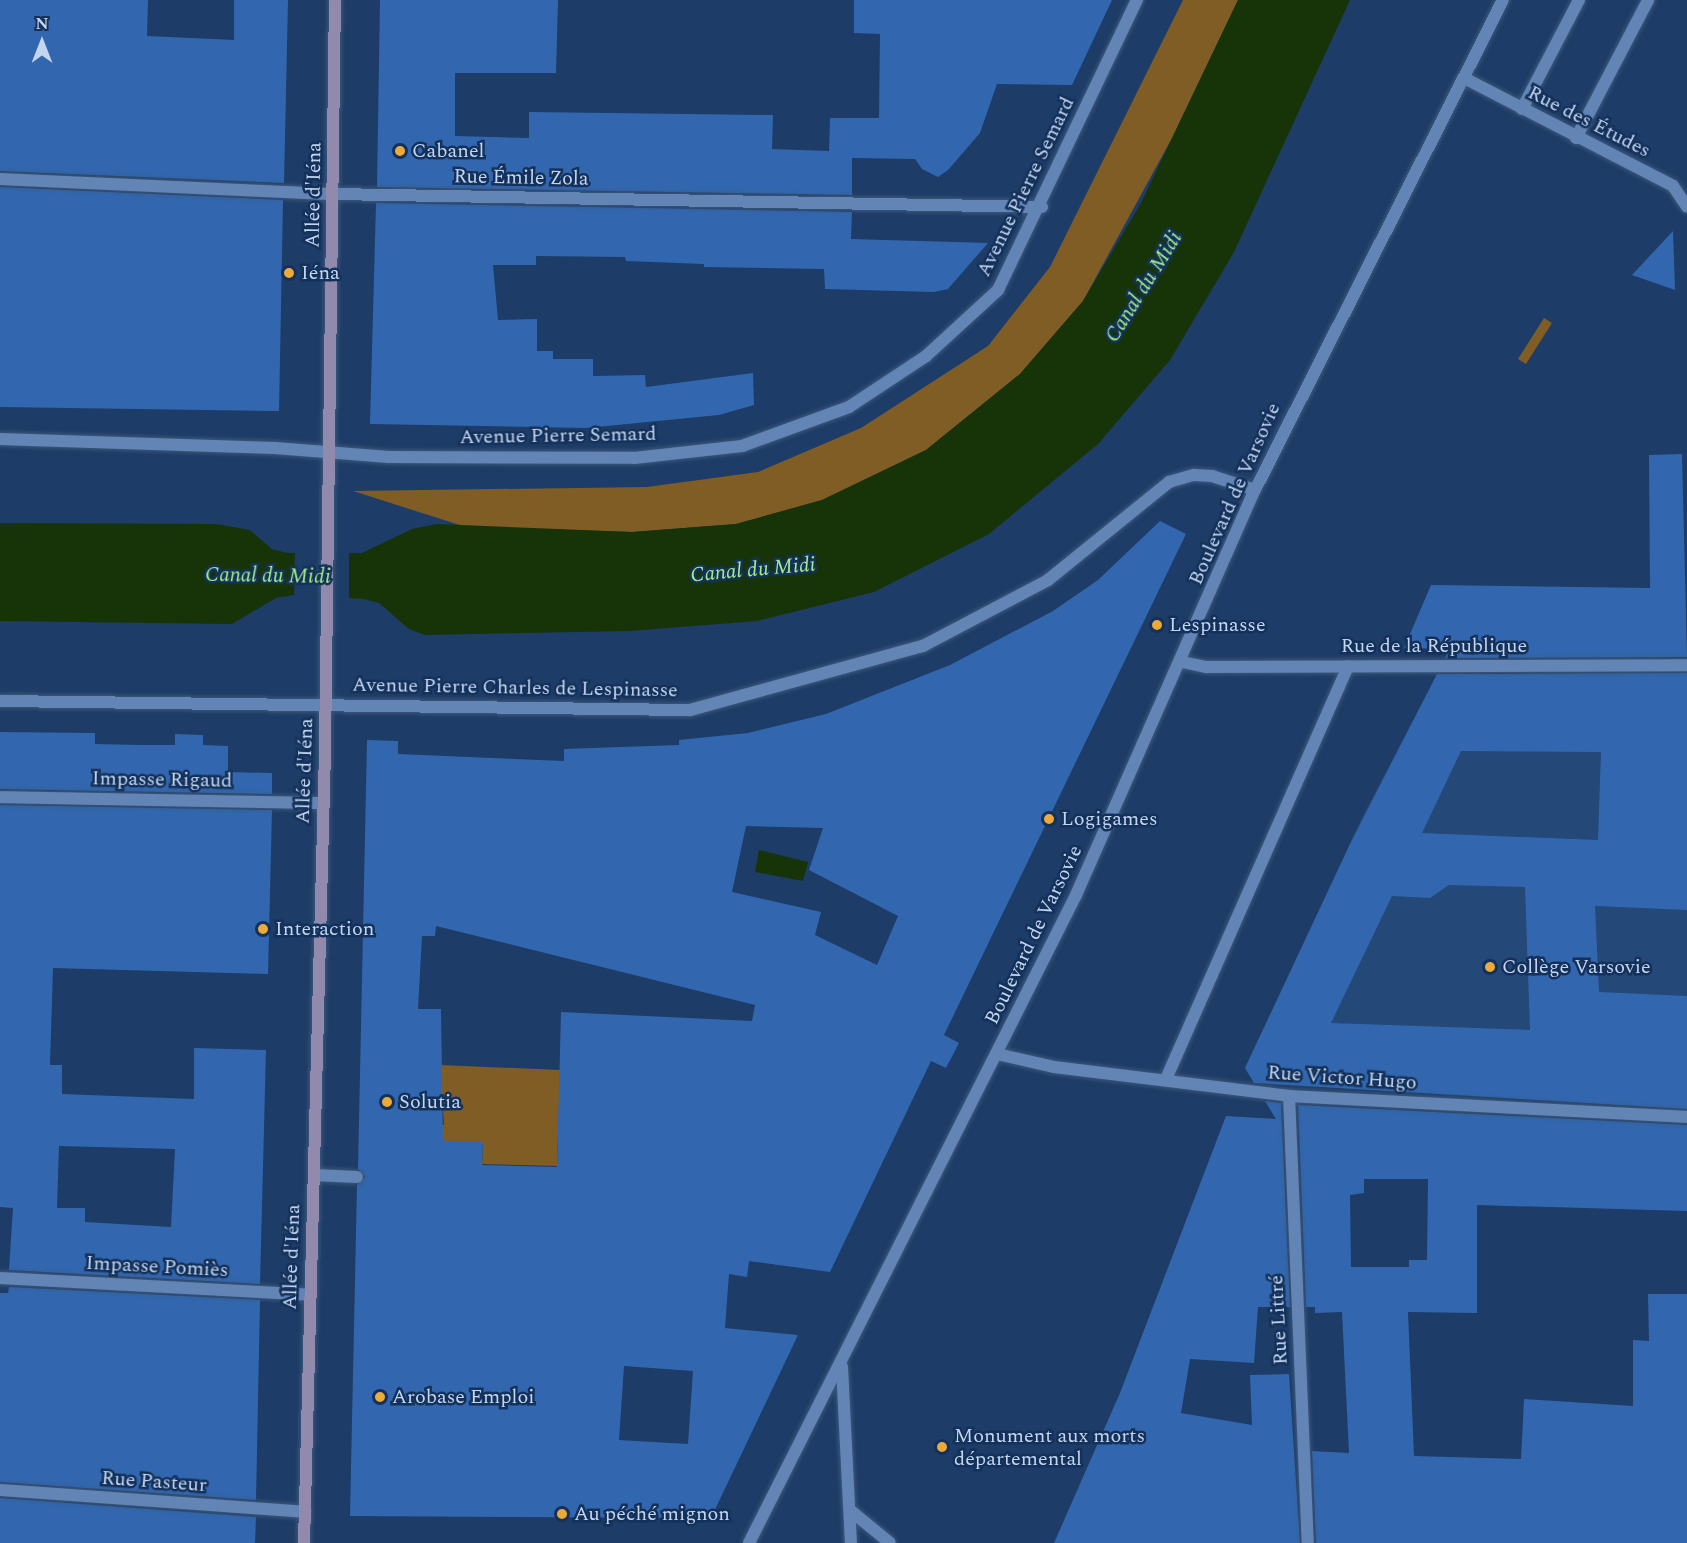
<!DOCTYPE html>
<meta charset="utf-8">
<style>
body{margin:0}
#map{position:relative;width:1687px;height:1543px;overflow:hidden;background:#1d3c67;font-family:Spectral,serif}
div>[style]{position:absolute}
.built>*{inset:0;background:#244877}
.green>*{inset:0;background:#805d24}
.water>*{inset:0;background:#173408}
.pier>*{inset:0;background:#1d3c67}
.building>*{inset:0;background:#3267af}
.roads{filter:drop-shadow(0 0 2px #3d587c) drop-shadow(0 0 2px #3d587c)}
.service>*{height:12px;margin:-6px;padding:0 6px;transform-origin:6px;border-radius:6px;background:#6385b5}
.minor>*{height:12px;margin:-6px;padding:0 6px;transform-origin:6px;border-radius:6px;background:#6385b5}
.secondary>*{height:12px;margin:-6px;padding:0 6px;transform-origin:6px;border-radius:6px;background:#918aad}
.dots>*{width:16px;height:16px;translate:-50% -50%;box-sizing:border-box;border:3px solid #13315b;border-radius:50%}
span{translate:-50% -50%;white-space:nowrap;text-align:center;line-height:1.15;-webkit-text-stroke:5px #13315b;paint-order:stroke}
.street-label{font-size:20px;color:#c3d5ef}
.poi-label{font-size:20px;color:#c3d5ef}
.left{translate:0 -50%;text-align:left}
.water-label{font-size:21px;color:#a3ee83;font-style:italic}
.north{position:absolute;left:12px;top:12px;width:60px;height:60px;-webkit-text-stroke:4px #13315b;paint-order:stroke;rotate:0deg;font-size:16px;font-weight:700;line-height:24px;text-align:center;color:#c3d5ef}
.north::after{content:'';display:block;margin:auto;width:21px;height:27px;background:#c3d5ef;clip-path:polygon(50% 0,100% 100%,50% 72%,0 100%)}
</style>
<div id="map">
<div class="built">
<div style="clip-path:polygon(1434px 681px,1687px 685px,1687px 1099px,1252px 1079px,1245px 1068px,1364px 813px)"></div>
</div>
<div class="green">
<div style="clip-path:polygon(1183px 0,1238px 0,1172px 138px,1083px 301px,1020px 374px,926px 450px,822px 500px,736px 524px,632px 532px,466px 527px,353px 491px,647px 487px,758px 472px,861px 428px,988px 346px,1050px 267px)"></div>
<div style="clip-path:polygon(1544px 318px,1552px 323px,1526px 364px,1518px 359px)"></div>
<div style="clip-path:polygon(440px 1065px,560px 1070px,557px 1166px,482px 1164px,483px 1143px,438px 1147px,439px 1124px,444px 1125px)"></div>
</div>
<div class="water">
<div style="clip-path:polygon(1238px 0,1350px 0,1234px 252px,1170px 360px,1098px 444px,989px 534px,874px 592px,757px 621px,629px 631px,425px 635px,409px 629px,379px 603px,364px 599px,294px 595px,276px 598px,232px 624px,0 621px,0 523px,216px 524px,250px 530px,272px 549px,287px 553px,362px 553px,412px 529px,437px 524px,632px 532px,736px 524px,822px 500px,926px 450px,1020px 374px,1083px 301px,1141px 203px)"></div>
<div style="clip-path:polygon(759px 850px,808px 862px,803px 881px,755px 872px)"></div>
</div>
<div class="pier">
<div style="clip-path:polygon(295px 550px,349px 550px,349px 601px,294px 598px)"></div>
</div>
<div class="building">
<div style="clip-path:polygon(0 0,148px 0,147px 36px,234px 40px,234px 0,288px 0,284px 183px,0 171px)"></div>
<div style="clip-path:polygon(380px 0,558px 0,556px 73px,455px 73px,455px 136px,529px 138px,529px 112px,773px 115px,772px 149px,829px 151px,830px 118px,879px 118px,880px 34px,854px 33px,854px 0,1112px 0,1072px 85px,997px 84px,980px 133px,948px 170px,938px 177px,922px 169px,915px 159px,852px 158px,852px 195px,377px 187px)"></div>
<div style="clip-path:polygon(0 187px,283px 200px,279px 411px,0 407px)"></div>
<div style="clip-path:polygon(376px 203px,852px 212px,851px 239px,988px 243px,948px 289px,934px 292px,825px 289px,824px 269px,704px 267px,704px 264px,626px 261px,625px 257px,536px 256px,536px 265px,493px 265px,498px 320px,537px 319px,537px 351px,553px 351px,553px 359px,593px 359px,593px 376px,645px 375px,646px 387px,753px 373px,754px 405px,719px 415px,586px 428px,370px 424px)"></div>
<div style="clip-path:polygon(1673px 231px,1675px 290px,1632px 275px)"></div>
<div style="clip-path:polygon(1682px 454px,1687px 657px,1445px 658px,1449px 649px,1404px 648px,1431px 585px,1650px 588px,1649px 455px)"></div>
<div style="clip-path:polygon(evenodd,1160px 521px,1186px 534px,944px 1035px,959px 1043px,946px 1068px,931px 1061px,830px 1272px,749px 1261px,747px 1277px,729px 1274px,725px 1328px,798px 1335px,711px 1518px,350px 1516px,357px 1185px,365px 1177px,358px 1169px,367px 740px,398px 741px,398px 754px,564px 761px,564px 749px,679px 745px,679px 740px,748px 733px,826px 714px,950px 665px,1053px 611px,1098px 580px,1160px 521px,746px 826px,823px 828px,809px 870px,898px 916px,877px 965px,815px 935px,821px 912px,732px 892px,746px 826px,1160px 521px,436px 926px,755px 1005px,752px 1021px,561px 1012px,557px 1167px,482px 1165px,483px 1142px,443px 1141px,441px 1009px,418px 1009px,422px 936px,435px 936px,436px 926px,1160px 521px,624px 1366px,693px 1371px,688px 1444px,619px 1440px,624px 1366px)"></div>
<div style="clip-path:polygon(evenodd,1687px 673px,1687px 910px,1595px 906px,1599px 992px,1687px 996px,1687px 1109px,1254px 1083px,1245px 1068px,1352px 840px,1437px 674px,1687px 673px,1461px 751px,1601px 752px,1598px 840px,1422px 833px,1461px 751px,1687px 673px,1449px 885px,1525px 887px,1530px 1030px,1331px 1023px,1392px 896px,1430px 898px,1449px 885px)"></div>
<div style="clip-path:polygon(0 732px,95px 733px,95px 744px,140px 745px,175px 745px,175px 734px,203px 735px,203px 745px,228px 746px,228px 772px,272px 773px,272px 794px,0 789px)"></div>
<div style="clip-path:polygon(evenodd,0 805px,272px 810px,268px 974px,53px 968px,50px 1065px,62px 1065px,62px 1094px,194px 1099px,194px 1048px,266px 1050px,260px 1284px,9px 1270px,13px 1208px,0 1207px,0 805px,59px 1146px,175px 1149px,171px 1227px,85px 1222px,85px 1208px,57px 1208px,59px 1146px)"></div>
<div style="clip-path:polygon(1265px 1101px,1281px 1103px,1290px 1307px,1258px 1307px,1254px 1363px,1190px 1359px,1181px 1413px,1252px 1425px,1250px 1375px,1289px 1374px,1300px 1543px,1054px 1543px,1120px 1393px,1226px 1116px,1276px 1119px)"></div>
<div style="clip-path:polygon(evenodd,1298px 1105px,1687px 1125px,1687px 1211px,1477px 1205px,1477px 1313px,1408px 1312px,1414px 1456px,1521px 1459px,1524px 1399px,1633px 1406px,1633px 1340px,1649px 1341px,1648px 1294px,1687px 1294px,1687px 1543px,1316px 1543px,1312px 1451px,1349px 1453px,1342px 1312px,1315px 1313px,1315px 1307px,1306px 1307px,1298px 1105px,1364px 1179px,1428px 1179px,1427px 1260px,1409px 1260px,1409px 1267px,1351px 1267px,1350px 1195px,1364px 1193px,1364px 1179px)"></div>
<div style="clip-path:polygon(9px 1287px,260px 1300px,256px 1500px,0 1482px,0 1293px,8px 1293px)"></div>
<div style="clip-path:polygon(0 1498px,256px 1517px,255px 1543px,0 1543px)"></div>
</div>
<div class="roads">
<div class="service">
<div style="left:1522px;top:109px;width:123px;rotate:-62.4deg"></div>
<div style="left:1576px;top:138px;width:156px;rotate:-62.4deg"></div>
<div style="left:0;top:797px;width:323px;rotate:1.1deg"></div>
<div style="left:1166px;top:1079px;width:451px;rotate:-66.2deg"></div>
<div style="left:314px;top:1175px;width:43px;rotate:2.7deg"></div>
<div style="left:1px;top:1278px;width:309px;rotate:3.1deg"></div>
</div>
<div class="minor">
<div style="left:1466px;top:79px;width:233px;rotate:27.3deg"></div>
<div style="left:1673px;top:186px;width:25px;rotate:56deg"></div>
<div style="left:0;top:179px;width:334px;rotate:2.6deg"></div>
<div style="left:334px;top:194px;width:708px;rotate:1.05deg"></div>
<div style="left:0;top:439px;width:275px;rotate:1.9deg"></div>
<div style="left:275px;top:448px;width:114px;rotate:4.5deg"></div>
<div style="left:389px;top:457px;width:245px;rotate:0.2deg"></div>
<div style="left:634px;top:458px;width:109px;rotate:-6.3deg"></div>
<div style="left:742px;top:446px;width:114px;rotate:-20deg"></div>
<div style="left:849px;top:407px;width:92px;rotate:-33.5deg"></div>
<div style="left:926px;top:356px;width:98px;rotate:-42.5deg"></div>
<div style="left:998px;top:290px;width:322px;rotate:-64.4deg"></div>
<div style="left:1182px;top:662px;width:25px;rotate:12deg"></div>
<div style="left:1206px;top:667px;width:481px;rotate:-0.2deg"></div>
<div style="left:0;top:701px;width:690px;rotate:0.75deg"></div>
<div style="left:690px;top:710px;width:242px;rotate:-15.4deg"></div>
<div style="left:923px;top:646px;width:141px;rotate:-27.8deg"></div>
<div style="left:1048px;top:580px;width:156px;rotate:-39deg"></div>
<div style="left:1169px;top:482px;width:26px;rotate:-16deg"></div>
<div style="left:1194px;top:475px;width:18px;rotate:3deg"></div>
<div style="left:1212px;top:476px;width:45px;rotate:18deg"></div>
<div style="left:997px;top:1054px;width:58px;rotate:12.8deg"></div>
<div style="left:1054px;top:1067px;width:237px;rotate:7deg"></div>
<div style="left:1289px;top:1096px;width:399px;rotate:3deg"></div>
<div style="left:1289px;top:1096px;width:447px;rotate:87.6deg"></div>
<div style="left:842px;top:1367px;width:176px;rotate:87.1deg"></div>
<div style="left:0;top:1490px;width:306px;rotate:4.1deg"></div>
<div style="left:851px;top:1511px;width:50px;rotate:39.4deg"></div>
<div style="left:749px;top:1543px;width:726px;rotate:-63.22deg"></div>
<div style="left:1076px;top:895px;width:443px;rotate:-66.2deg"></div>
<div style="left:1255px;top:490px;width:549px;rotate:-63.16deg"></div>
</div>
<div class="secondary">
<div style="left:304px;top:1543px;width:793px;rotate:-88.48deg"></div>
<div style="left:325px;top:750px;width:750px;rotate:-89.24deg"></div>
</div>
</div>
<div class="dots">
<div style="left:400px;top:151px;background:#ebaa39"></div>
<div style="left:289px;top:273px;background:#ebaa39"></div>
<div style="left:1157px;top:625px;background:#ebaa39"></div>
<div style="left:1049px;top:819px;background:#ebaa39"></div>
<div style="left:263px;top:929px;background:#ebaa39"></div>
<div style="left:1490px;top:967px;background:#ebaa39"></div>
<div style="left:387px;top:1102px;background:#ebaa39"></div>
<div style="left:380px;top:1397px;background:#ebaa39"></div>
<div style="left:942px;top:1447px;background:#ebaa39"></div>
<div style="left:562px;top:1514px;background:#ebaa39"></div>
</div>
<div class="street-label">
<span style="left:1589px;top:122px;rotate:27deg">Rue des Études</span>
<span style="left:521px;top:178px;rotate:1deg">Rue Émile Zola</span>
<span style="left:1026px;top:187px;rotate:-64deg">Avenue Pierre Semard</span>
<span style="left:314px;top:195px;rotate:-89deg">Allée d'Iéna</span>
<span style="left:558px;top:436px;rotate:-1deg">Avenue Pierre Semard</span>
<span style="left:1235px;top:494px;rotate:-66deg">Boulevard de Varsovie</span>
<span style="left:1434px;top:646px">Rue de la République</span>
<span style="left:515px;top:688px;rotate:1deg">Avenue Pierre Charles de Lespinasse</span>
<span style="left:305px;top:771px;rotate:-88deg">Allée d'Iéna</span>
<span style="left:162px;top:780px;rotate:1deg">Impasse Rigaud</span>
<span style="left:1034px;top:935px;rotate:-64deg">Boulevard de Varsovie</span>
<span style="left:1342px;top:1078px;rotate:4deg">Rue Victor Hugo</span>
<span style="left:292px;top:1257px;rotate:-88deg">Allée d'Iéna</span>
<span style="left:157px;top:1267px;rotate:3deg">Impasse Pomiès</span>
<span style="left:1279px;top:1320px;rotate:-93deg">Rue Littré</span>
<span style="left:154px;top:1482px;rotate:4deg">Rue Pasteur</span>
</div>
<div class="poi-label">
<span class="left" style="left:412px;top:151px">Cabanel</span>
<span class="left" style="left:301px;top:273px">Iéna</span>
<span class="left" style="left:1169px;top:625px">Lespinasse</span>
<span class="left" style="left:1061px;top:819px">Logigames</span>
<span class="left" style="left:275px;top:929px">Interaction</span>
<span class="left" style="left:1502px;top:967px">Collège Varsovie</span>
<span class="left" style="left:399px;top:1102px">Solutia</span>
<span class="left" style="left:392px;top:1397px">Arobase Emploi</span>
<span class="left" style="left:954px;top:1448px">Monument aux morts<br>départemental</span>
<span class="left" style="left:574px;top:1514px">Au péché mignon</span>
</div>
<div class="water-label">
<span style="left:1144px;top:287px;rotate:-58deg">Canal du Midi</span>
<span style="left:753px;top:570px;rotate:-5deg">Canal du Midi</span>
<span style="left:268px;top:576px;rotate:1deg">Canal du Midi</span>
</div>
<div class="north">N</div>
</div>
